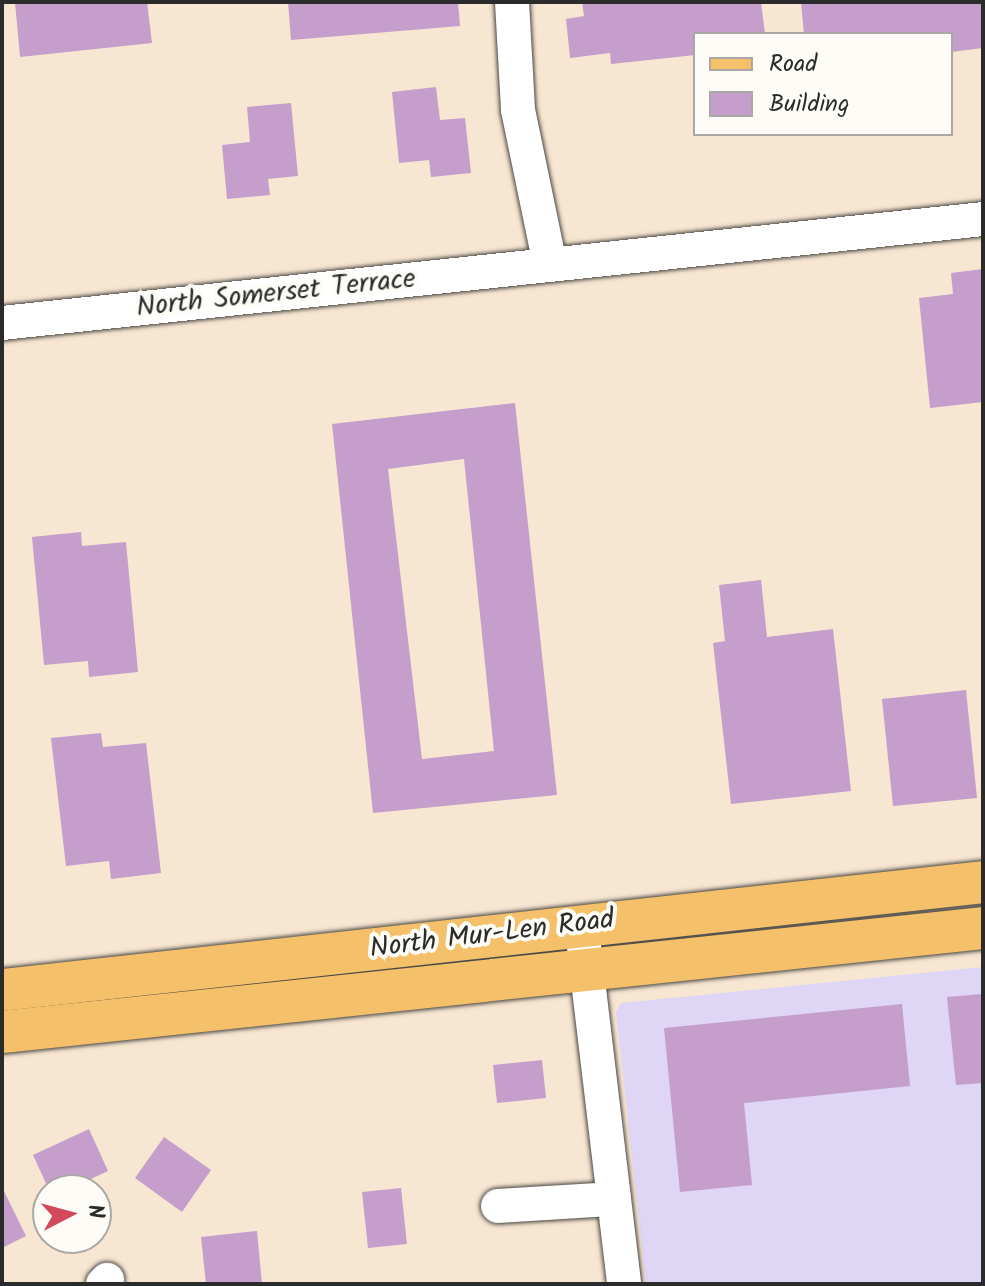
<!DOCTYPE html>
<style>
body{margin:0}
#map{position:relative;width:985px;height:1286px;overflow:hidden;background:#f7e6d1;font-family:Kalam,sans-serif}
div>[style]{position:absolute}
.built>*{inset:0;background:#dfd5f5}
.building>*{inset:0;background:#c59ecb}
.roads{filter:drop-shadow(0 0 2px #4a4744) drop-shadow(0 0 2px #4a4744)}
.minor>*{height:34px;margin:-17px;padding:0 17px;transform-origin:17px;border-radius:17px;background:#fff}
.major>*{height:42px;margin:-21px;padding:0 21px;transform-origin:21px;border-radius:21px;background:#f4c16a}
span{translate:-50% -50%;white-space:nowrap;text-align:center;line-height:1.15;-webkit-text-stroke:8px #fdfcf7;paint-order:stroke}
.street-label{font-size:28px;color:#2b2b2b}
.frame{position:absolute;inset:0;border:4px solid #2b2b2b;pointer-events:none}
.legend{position:absolute;left:693px;top:32px;width:260px;height:104px;box-sizing:border-box;background:#fdfcf7;border:2px solid #a9a8a5;margin:0;padding:10px 14px;list-style:none;font-size:24px;color:#2b2b2b}
.legend li{display:flex;align-items:center;gap:16px;height:40px}
.legend b{width:40px;border:2px solid #a9a8a5}
.north{position:absolute;left:32px;top:1174px;width:80px;height:80px;box-sizing:border-box;background:#fdfcf7;border:2px solid #a9a8a5;border-radius:50%;rotate:84deg;font-size:22px;font-weight:700;line-height:32px;text-align:center;color:#2b2b2b}
.north::after{content:'';display:block;margin:auto;width:28px;height:36px;background:#d1495b;clip-path:polygon(50% 0,100% 100%,50% 72%,0 100%)}
</style>
<div id="map">
<div class="built">
<div style="clip-path:polygon(983px 967px,983px 1284px,646px 1284px,616px 1012px,621px 1003px)"></div>
</div>
<div class="building">
<div style="clip-path:polygon(15px 2px,147px 2px,152px 43px,20px 57px)"></div>
<div style="clip-path:polygon(288px 2px,458px 2px,460px 26px,291px 40px)"></div>
<div style="clip-path:polygon(582px 2px,761px 2px,765px 34px,695px 34px,695px 55px,611px 64px,610px 53px,570px 58px,566px 19px,584px 16px)"></div>
<div style="clip-path:polygon(801px 2px,983px 2px,983px 48px,951px 52px,951px 34px,804px 34px)"></div>
<div style="clip-path:polygon(436px 87px,440px 120px,465px 118px,471px 173px,431px 177px,429px 160px,399px 163px,392px 92px)"></div>
<div style="clip-path:polygon(291px 103px,298px 176px,268px 179px,270px 195px,227px 199px,222px 145px,250px 142px,247px 107px)"></div>
<div style="clip-path:polygon(983px 269px,983px 402px,930px 408px,919px 298px,953px 294px,951px 273px)"></div>
<div style="clip-path:polygon(evenodd,515px 403px,557px 795px,373px 813px,332px 424px,515px 403px,464px 459px,494px 751px,422px 759px,388px 469px,464px 459px)"></div>
<div style="clip-path:polygon(81px 532px,82px 546px,126px 542px,138px 672px,89px 677px,88px 661px,44px 665px,32px 537px)"></div>
<div style="clip-path:polygon(761px 580px,767px 637px,833px 629px,851px 791px,731px 804px,713px 643px,725px 641px,719px 585px)"></div>
<div style="clip-path:polygon(966px 690px,977px 798px,893px 806px,882px 699px)"></div>
<div style="clip-path:polygon(101px 733px,103px 747px,146px 743px,161px 873px,111px 879px,109px 861px,66px 866px,51px 738px)"></div>
<div style="clip-path:polygon(983px 994px,983px 1083px,956px 1085px,947px 997px)"></div>
<div style="clip-path:polygon(902px 1004px,910px 1086px,744px 1103px,752px 1185px,680px 1192px,664px 1028px)"></div>
<div style="clip-path:polygon(542px 1060px,546px 1098px,497px 1103px,493px 1065px)"></div>
<div style="clip-path:polygon(89px 1129px,108px 1171px,67px 1190px,49px 1190px,33px 1155px)"></div>
<div style="clip-path:polygon(164px 1137px,211px 1170px,182px 1212px,135px 1178px)"></div>
<div style="clip-path:polygon(2px 1187px,26px 1236px,2px 1248px)"></div>
<div style="clip-path:polygon(401px 1188px,407px 1244px,368px 1248px,362px 1192px)"></div>
<div style="clip-path:polygon(257px 1231px,262px 1284px,206px 1284px,201px 1237px)"></div>
</div>
<div class="roads">
<div class="minor">
<div style="left:512px;top:2px;width:108px;rotate:86.8deg"></div>
<div style="left:518px;top:110px;width:157px;rotate:78.3deg"></div>
<div style="left:2px;top:323px;width:986px;rotate:-6.05deg"></div>
<div style="left:584px;top:947px;width:339px;rotate:83.2deg"></div>
<div style="left:498px;top:1206px;width:116px;rotate:-3.5deg"></div>
<div style="left:103px;top:1284px;width:6px;rotate:-45deg"></div>
</div>
<div class="major">
<div style="left:2px;top:990px;width:987px;rotate:-6.28deg"></div>
<div style="left:2px;top:1032px;width:986px;rotate:-6.05deg"></div>
</div>
</div>
<div class="street-label">
<span style="left:276px;top:294px;rotate:-6deg">North Somerset Terrace</span>
<span style="left:492px;top:935px;rotate:-7deg">North Mur-Len Road</span>
</div>
<div class="frame"></div>
<ul class="legend">
<li><b style="height:10px;background:#f4c16a"></b>Road</li>
<li><b style="height:22px;background:#c59ecb"></b>Building</li>
</ul>
<div class="north">N</div>
</div>
